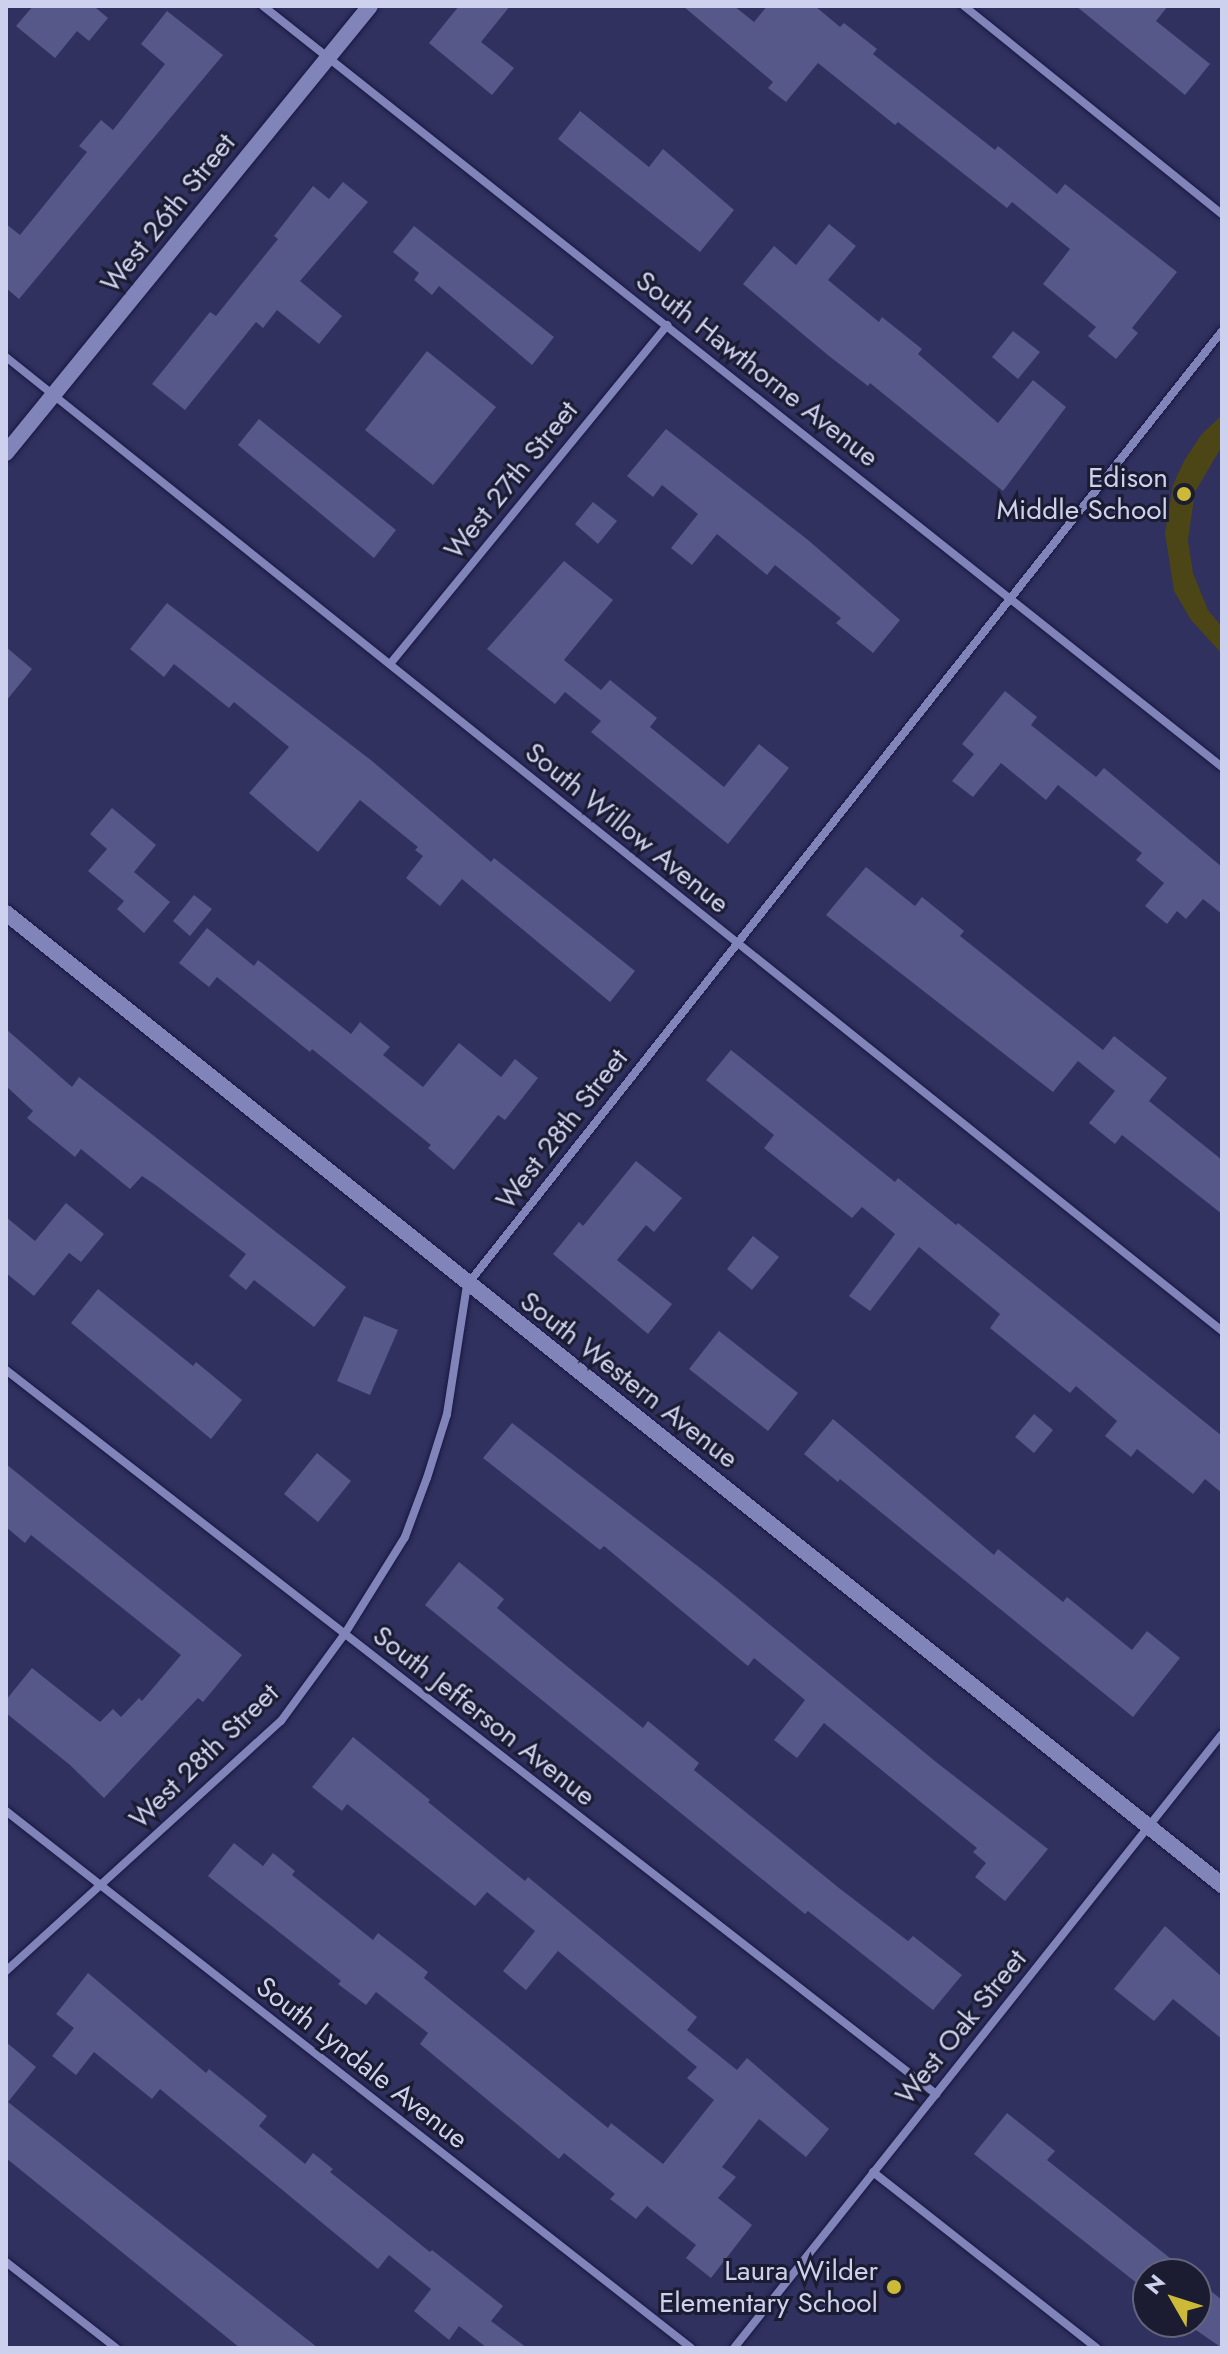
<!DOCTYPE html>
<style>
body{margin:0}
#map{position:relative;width:1228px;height:2354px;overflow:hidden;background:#30315f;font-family:Jost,sans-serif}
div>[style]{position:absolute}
.green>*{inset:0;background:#4c4515}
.building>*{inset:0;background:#555889}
.roads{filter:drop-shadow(0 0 2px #191742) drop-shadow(0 0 2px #191742)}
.street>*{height:8px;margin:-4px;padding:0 4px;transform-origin:4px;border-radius:4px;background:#8084b9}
.secondary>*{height:16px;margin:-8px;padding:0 8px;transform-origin:8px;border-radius:8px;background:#8084b9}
.dots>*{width:22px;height:22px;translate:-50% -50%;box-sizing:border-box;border:4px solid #1b1c31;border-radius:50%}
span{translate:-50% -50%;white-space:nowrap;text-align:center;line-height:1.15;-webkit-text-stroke:6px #1b1c31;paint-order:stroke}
.street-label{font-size:28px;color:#cdd1ed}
.poi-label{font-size:28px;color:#cdd1ed}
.right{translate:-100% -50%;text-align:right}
.frame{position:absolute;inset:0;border:8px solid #cdd1ed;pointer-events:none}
.north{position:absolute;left:1132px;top:2258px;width:80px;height:80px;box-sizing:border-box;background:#1b1c31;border:2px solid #62647c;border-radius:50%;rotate:309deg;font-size:22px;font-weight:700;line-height:32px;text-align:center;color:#cdd1ed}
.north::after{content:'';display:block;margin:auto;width:28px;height:36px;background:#ccb938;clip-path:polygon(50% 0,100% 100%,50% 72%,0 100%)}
</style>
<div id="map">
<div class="green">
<div style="clip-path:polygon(1222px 415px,1222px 446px,1195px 492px,1188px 540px,1193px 573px,1208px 610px,1222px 627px,1222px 654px,1191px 620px,1174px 591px,1165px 533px,1173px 485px,1184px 461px,1201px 435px)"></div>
</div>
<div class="building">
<div style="clip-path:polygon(33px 6px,98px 6px,96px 8px,108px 18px,89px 41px,77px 31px,55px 58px,16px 26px)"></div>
<div style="clip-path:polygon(459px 6px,510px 6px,481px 42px,514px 68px,492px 95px,429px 43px)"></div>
<div style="clip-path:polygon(683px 6px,734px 6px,754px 22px,767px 6px,815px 6px,840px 27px,844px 23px,877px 49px,873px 54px,995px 150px,998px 146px,1057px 194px,1065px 184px,1177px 272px,1132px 328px,1138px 333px,1116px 359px,1088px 336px,1096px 327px,1043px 284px,1070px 249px,1012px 202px,1007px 208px,898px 122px,895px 125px,818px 63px,786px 102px,768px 88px,773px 82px)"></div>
<div style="clip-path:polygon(1076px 6px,1168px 6px,1156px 21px,1210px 64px,1185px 95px)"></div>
<div style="clip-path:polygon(167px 11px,223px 55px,19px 299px,6px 288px,6px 224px,20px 235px,87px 152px,79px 146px,101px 120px,113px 130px,165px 64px,141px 44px)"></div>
<div style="clip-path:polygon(580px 111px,649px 167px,663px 149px,734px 210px,700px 252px,558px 139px)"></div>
<div style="clip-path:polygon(343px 182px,368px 202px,300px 281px,342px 316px,319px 344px,277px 310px,263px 328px,256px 322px,185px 410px,152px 384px,210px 312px,216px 316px,278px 239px,274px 236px,313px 186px,329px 199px)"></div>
<div style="clip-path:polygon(829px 224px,856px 246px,828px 280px,879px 322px,882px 317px,922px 349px,918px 354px,998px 423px,1033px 380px,1066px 407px,1003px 491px,870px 383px,868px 386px,829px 356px,743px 284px,774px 246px,796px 265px)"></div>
<div style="clip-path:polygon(414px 226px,554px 337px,532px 365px,439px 286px,432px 295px,414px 280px,419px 273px,393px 252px)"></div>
<div style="clip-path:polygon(1013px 331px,1040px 352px,1018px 379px,992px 357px)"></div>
<div style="clip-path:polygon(427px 351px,496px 407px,433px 485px,365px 430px)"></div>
<div style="clip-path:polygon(259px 419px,396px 530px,374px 558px,238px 445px)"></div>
<div style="clip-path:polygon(666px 429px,808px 540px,900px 620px,873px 653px,836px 623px,841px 618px,775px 565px,767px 575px,717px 534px,692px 565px,671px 548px,698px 514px,662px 485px,653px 497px,627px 476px)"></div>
<div style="clip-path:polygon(593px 502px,617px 521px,598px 544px,575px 524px)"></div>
<div style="clip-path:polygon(564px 561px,613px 600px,564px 660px,601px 690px,610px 680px,657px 718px,650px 727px,724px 787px,759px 744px,789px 768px,728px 844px,591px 732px,601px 721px,565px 692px,555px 704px,487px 649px)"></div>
<div style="clip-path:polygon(167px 603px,372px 761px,491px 862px,494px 858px,635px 971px,610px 1002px,462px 879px,440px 906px,406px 878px,423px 856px,415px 850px,418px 847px,360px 800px,318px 852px,294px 832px,249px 793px,289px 747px,234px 702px,229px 708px,174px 664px,164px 677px,130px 649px)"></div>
<div style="clip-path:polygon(6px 647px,32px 669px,6px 701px)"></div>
<div style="clip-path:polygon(1005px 691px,1037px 717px,1031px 725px,1096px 777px,1104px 768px,1222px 867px,1222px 914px,1203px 899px,1186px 919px,1177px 911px,1167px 924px,1145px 906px,1164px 883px,1136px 860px,1142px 853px,1058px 785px,1046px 800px,1001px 763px,973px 797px,952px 781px,974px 754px,962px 744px)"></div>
<div style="clip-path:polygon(112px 808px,156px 845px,134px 872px,170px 902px,144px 933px,117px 909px,124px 901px,88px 871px,107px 849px,90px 834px)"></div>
<div style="clip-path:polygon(866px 867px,915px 906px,922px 897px,964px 931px,960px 936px,1103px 1050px,1114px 1036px,1167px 1078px,1149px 1101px,1222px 1160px,1222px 1214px,1122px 1135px,1115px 1144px,1089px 1123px,1115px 1091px,1078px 1061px,1053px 1092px,826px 915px)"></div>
<div style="clip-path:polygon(194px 895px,212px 909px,190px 936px,173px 921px)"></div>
<div style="clip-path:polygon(207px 928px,254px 966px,258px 960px,351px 1034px,360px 1022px,390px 1047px,383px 1055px,423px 1087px,459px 1043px,501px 1077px,515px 1059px,538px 1078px,505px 1120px,498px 1115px,454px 1170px,428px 1148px,431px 1145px,312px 1049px,310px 1052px,217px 977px,209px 987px,179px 963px)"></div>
<div style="clip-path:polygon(6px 1029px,72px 1087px,79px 1077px,346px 1287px,314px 1327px,254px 1280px,246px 1290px,229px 1276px,246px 1254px,157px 1186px,142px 1176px,130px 1189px,81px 1149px,75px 1157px,27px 1118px,33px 1111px,6px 1086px)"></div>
<div style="clip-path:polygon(731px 1050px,895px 1182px,898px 1178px,956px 1225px,958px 1223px,1222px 1436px,1222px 1493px,1205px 1479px,1193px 1494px,1137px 1449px,1131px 1457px,1105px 1436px,1117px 1421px,1076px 1386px,1070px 1393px,990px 1328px,1000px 1314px,919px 1247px,870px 1311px,849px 1296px,895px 1234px,862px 1207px,852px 1218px,764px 1148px,774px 1135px,706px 1080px)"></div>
<div style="clip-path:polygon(636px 1161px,682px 1198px,654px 1232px,646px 1225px,617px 1260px,672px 1304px,648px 1334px,553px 1254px,579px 1222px,583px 1226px)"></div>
<div style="clip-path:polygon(66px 1203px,104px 1234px,81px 1262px,69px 1253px,34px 1296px,6px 1273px,6px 1217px,35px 1241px)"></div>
<div style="clip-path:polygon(753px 1236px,779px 1257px,752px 1290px,727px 1269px)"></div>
<div style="clip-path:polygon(98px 1289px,193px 1366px,196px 1362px,242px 1400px,211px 1439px,71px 1323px)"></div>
<div style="clip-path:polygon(364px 1316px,398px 1330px,370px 1395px,337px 1381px)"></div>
<div style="clip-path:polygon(719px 1331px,798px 1393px,768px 1431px,689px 1369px)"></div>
<div style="clip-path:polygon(1034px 1414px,1053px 1430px,1034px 1453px,1015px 1437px)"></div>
<div style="clip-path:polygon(833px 1419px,994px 1555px,998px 1549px,1063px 1602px,1067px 1597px,1132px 1650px,1147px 1631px,1180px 1658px,1133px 1717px,840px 1479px,838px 1482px,804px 1454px)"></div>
<div style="clip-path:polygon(512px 1423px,717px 1581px,936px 1762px,1048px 1849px,1005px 1901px,975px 1877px,986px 1863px,973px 1852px,977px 1848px,824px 1723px,797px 1758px,774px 1740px,805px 1700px,754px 1658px,748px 1666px,604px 1546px,600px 1550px,483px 1458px)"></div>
<div style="clip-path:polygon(317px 1453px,351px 1481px,318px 1522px,284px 1494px)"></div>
<div style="clip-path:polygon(6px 1464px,242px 1655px,203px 1702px,198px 1698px,104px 1798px,70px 1765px,6px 1713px,6px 1700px,32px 1668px,100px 1722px,113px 1709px,121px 1717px,139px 1698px,142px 1701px,181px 1655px,31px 1535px,25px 1543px,6px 1527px)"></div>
<div style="clip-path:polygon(459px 1562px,504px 1599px,497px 1608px,558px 1659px,643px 1728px,648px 1721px,699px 1763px,694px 1770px,839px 1888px,908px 1941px,913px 1936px,962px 1975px,933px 2010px,808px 1911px,805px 1914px,425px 1605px)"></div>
<div style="clip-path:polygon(353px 1737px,430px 1800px,428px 1802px,525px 1881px,528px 1877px,697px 2017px,687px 2030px,737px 2070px,747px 2058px,829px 2129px,806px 2157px,759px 2119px,722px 2167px,736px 2177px,718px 2198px,752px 2225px,711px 2278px,686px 2258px,696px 2245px,647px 2206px,636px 2219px,610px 2199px,615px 2194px,564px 2153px,559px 2159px,420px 2044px,428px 2033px,376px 1992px,366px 2005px,338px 1984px,341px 1981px,208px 1876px,234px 1843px,263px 1866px,273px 1853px,295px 1871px,292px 1875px,373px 1940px,378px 1933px,428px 1972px,424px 1978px,608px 2128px,611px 2123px,663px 2164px,714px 2100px,687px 2078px,697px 2067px,558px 1951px,526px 1990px,503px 1971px,535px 1931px,487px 1892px,475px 1906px,347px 1804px,342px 1811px,312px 1787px)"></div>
<div style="clip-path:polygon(1165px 1926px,1222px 1977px,1222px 2039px,1173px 1999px,1154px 2021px,1114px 1989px)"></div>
<div style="clip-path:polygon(88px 1973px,206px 2073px,209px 2069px,267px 2116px,259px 2126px,305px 2164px,313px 2153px,333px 2169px,330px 2172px,430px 2252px,432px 2250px,503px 2306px,491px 2321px,527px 2348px,487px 2348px,459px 2326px,449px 2340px,414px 2311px,431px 2289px,389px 2255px,378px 2269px,160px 2089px,152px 2099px,94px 2052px,76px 2075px,52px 2056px,74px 2028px,56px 2014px)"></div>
<div style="clip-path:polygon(6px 2042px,36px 2067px,8px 2102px,318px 2348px,240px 2348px,6px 2158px)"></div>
<div style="clip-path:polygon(1007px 2113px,1055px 2151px,1047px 2160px,1190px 2274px,1148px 2274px,1148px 2292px,974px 2154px)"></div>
<div style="clip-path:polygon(1196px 2279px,1222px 2300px,1222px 2348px,1196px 2330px)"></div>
</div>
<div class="roads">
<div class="street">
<div style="left:263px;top:6px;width:1224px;rotate:38.43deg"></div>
<div style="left:964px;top:6px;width:331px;rotate:38.9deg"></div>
<div style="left:6px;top:357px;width:1558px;rotate:38.69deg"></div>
<div style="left:390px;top:664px;width:438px;rotate:-50.7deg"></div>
<div style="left:6px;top:1370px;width:1179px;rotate:37.9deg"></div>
<div style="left:6px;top:1811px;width:870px;rotate:38.09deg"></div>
<div style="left:6px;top:1971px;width:372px;rotate:-42.3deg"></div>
<div style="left:281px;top:1721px;width:107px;rotate:-53.8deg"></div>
<div style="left:344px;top:1635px;width:115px;rotate:-58.1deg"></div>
<div style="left:405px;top:1537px;width:63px;rotate:-69.6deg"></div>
<div style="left:427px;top:1478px;width:67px;rotate:-72.6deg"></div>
<div style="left:447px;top:1414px;width:131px;rotate:-81.2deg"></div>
<div style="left:467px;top:1285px;width:1217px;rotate:-51.64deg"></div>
<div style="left:873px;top:2172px;width:285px;rotate:38.2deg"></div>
<div style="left:6px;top:2262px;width:140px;rotate:38deg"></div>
<div style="left:734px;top:2348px;width:784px;rotate:-51.52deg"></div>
</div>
<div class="secondary">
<div style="left:6px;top:453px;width:576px;rotate:-50.84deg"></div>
<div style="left:6px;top:913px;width:1557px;rotate:38.64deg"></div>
</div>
</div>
<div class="dots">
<div style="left:1184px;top:494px;background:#ccb938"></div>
<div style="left:894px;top:2287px;background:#ccb938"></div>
</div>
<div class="street-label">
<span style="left:168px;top:213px;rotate:-51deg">West 26th Street</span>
<span style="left:757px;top:369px;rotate:38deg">South Hawthorne Avenue</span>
<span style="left:511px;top:480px;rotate:-51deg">West 27th Street</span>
<span style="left:627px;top:828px;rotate:39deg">South Willow Avenue</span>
<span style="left:562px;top:1129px;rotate:-52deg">West 28th Street</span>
<span style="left:629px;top:1380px;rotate:38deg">South Western Avenue</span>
<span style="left:484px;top:1716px;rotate:38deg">South Jefferson Avenue</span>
<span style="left:204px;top:1756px;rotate:-44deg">West 28th Street</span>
<span style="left:961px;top:2027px;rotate:-51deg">West Oak Street</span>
<span style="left:362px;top:2063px;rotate:38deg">South Lyndale Avenue</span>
</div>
<div class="poi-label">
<span class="right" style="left:1168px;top:494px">Edison<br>Middle School</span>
<span class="right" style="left:878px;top:2287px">Laura Wilder<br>Elementary School</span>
</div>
<div class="frame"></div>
<div class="north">N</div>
</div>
